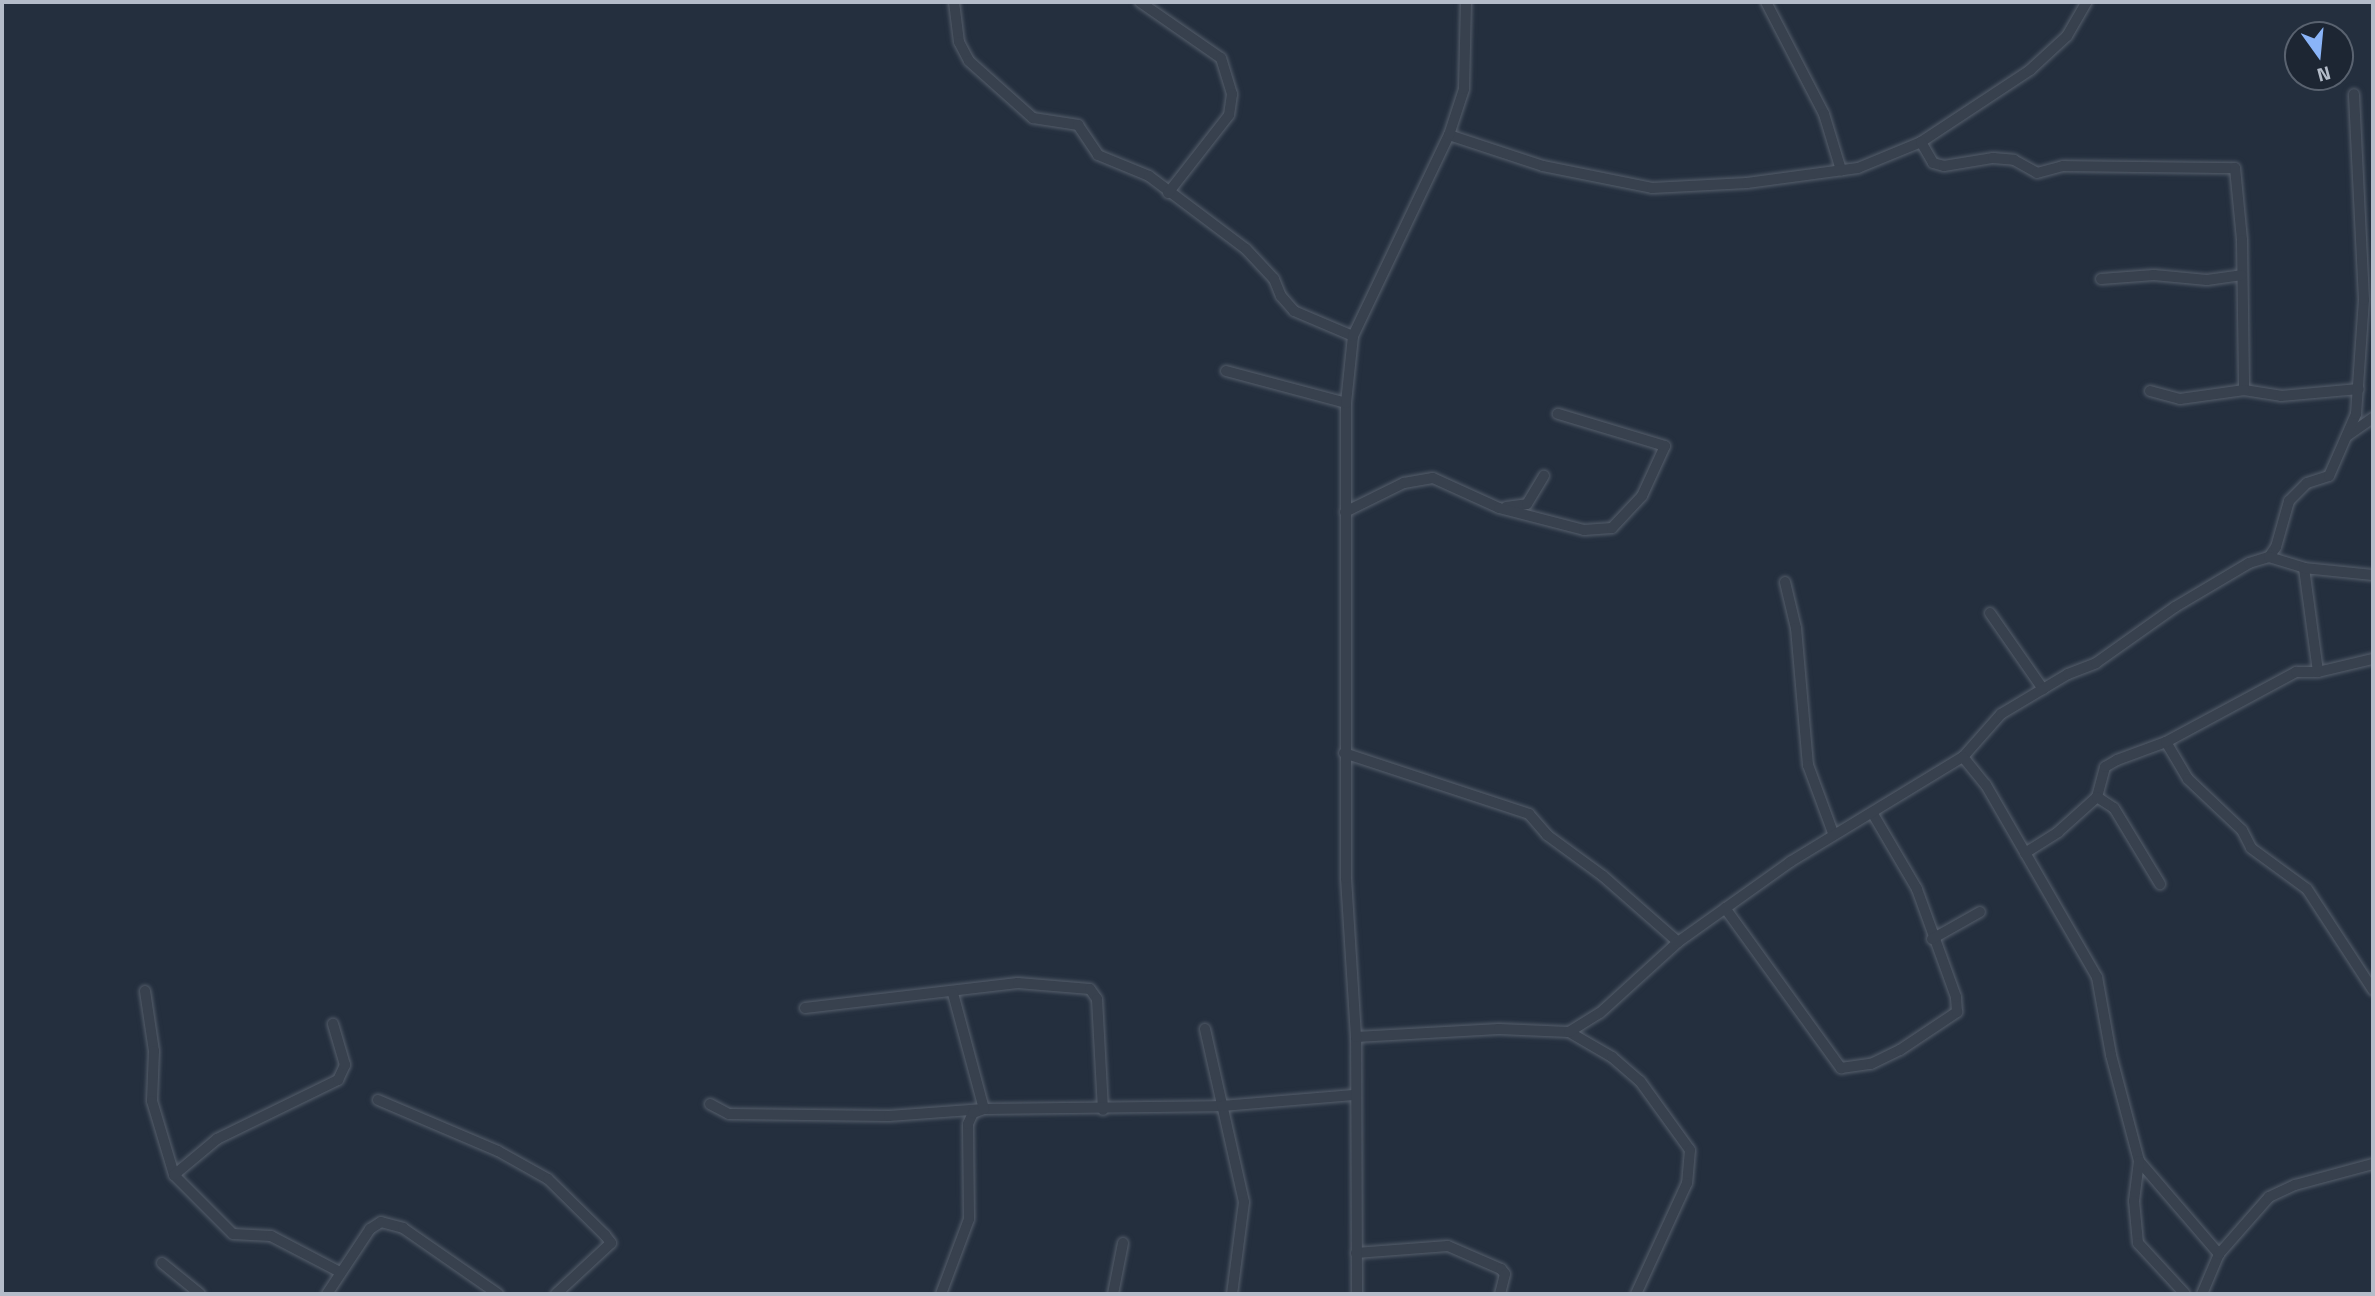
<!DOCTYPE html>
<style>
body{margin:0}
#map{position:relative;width:2375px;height:1296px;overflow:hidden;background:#242f3e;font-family:"Titillium Web",sans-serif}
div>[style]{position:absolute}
.roads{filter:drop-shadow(0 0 2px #565f6c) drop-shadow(0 0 2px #565f6c)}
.street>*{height:10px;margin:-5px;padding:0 5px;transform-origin:5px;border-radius:5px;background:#38414e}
span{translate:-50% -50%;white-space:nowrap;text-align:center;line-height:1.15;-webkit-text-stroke:5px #1d2633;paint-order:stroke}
.frame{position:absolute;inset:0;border:4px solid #b4bcc9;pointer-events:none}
.north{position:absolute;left:2284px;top:21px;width:70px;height:70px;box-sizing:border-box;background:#1d2633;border:2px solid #59626f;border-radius:50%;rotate:165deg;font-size:19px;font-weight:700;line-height:28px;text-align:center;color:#b4bcc9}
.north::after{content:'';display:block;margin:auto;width:24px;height:32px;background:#8ab4f8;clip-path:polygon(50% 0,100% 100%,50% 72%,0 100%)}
</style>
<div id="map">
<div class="roads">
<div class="street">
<div style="left:954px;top:2px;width:40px;rotate:82.9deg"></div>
<div style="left:959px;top:42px;width:21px;rotate:62deg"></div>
<div style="left:969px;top:61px;width:86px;rotate:41.7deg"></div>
<div style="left:1033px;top:118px;width:46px;rotate:8.8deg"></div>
<div style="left:1078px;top:125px;width:36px;rotate:56deg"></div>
<div style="left:1098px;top:155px;width:55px;rotate:22.4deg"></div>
<div style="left:1149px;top:176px;width:121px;rotate:37deg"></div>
<div style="left:1246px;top:249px;width:41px;rotate:47deg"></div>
<div style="left:1274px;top:279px;width:18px;rotate:68deg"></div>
<div style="left:1281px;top:296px;width:20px;rotate:49deg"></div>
<div style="left:1294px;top:311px;width:64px;rotate:23deg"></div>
<div style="left:1140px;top:2px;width:98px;rotate:34.7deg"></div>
<div style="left:1221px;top:58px;width:38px;rotate:73deg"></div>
<div style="left:1232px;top:94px;width:21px;rotate:98deg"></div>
<div style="left:1229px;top:115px;width:99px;rotate:128deg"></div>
<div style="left:1766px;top:2px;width:126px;rotate:62.6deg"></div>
<div style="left:1824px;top:114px;width:59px;rotate:73.1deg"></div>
<div style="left:1449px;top:135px;width:99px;rotate:18.3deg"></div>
<div style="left:1543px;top:166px;width:111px;rotate:11.4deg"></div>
<div style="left:1652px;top:188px;width:95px;rotate:-3deg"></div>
<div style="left:1747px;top:183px;width:112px;rotate:-7.7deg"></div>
<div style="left:1858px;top:168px;width:68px;rotate:-22.4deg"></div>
<div style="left:1921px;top:142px;width:131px;rotate:-33.4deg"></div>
<div style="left:2030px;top:70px;width:50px;rotate:-42.6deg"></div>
<div style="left:2067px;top:36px;width:39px;rotate:-60deg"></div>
<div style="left:1921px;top:142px;width:24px;rotate:60deg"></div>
<div style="left:1933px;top:163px;width:11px;rotate:15deg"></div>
<div style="left:1944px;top:166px;width:50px;rotate:-9.3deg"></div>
<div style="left:1993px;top:158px;width:21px;rotate:5deg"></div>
<div style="left:2014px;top:160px;width:26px;rotate:29deg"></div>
<div style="left:2037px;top:173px;width:27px;rotate:-15deg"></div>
<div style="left:2063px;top:166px;width:172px;rotate:0.7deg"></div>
<div style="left:2235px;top:168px;width:72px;rotate:84.4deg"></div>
<div style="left:2242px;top:240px;width:150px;rotate:89.2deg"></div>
<div style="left:2244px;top:390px;width:37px;rotate:9deg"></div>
<div style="left:2281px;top:396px;width:78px;rotate:-5.1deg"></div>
<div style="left:2101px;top:279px;width:53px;rotate:-4.3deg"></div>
<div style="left:2154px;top:275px;width:53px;rotate:5.4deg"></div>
<div style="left:2207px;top:280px;width:35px;rotate:-8deg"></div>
<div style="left:1226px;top:371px;width:124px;rotate:14.9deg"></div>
<div style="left:2150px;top:391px;width:31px;rotate:15deg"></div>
<div style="left:2180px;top:399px;width:65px;rotate:-8deg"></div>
<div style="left:2347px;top:436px;width:32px;rotate:-35deg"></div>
<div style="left:1506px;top:507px;width:21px;rotate:-8deg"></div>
<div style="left:1527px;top:504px;width:33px;rotate:-59deg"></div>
<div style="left:1345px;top:512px;width:66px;rotate:-26.2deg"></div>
<div style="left:1404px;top:483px;width:29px;rotate:-10deg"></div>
<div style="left:1433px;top:478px;width:72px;rotate:24.4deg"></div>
<div style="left:1499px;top:508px;width:88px;rotate:14.5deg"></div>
<div style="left:1584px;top:530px;width:28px;rotate:-4deg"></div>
<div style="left:1612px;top:528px;width:44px;rotate:-46.8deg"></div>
<div style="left:1642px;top:496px;width:55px;rotate:-65.3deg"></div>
<div style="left:1665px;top:446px;width:112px;rotate:-163.3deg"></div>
<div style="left:2269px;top:557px;width:12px;rotate:-55deg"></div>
<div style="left:2276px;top:547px;width:48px;rotate:-74.2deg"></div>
<div style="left:2289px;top:501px;width:25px;rotate:-45deg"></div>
<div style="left:2307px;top:483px;width:23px;rotate:-18deg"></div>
<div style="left:2329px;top:476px;width:68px;rotate:-66.5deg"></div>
<div style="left:2356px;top:414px;width:114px;rotate:-86deg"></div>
<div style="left:2364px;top:300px;width:206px;rotate:-92.8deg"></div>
<div style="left:2304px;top:568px;width:105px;rotate:82.3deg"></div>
<div style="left:1785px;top:582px;width:47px;rotate:76.6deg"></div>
<div style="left:1796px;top:628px;width:138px;rotate:85deg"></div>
<div style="left:1808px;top:765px;width:72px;rotate:69.8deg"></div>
<div style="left:1990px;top:613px;width:93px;rotate:55.1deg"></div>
<div style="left:2166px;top:742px;width:43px;rotate:59.3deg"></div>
<div style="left:2188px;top:779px;width:74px;rotate:43.4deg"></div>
<div style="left:2242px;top:830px;width:20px;rotate:63deg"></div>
<div style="left:2251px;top:848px;width:69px;rotate:36.2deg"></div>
<div style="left:2307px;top:889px;width:121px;rotate:56.8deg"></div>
<div style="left:1344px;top:753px;width:195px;rotate:18.2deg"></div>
<div style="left:1529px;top:814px;width:28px;rotate:49deg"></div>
<div style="left:1547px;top:835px;width:69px;rotate:36.2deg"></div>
<div style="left:1603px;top:876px;width:100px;rotate:41.3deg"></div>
<div style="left:1963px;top:757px;width:57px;rotate:-48.5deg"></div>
<div style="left:2001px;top:714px;width:78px;rotate:-30.8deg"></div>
<div style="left:2068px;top:674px;width:30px;rotate:-21deg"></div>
<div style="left:2096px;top:663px;width:97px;rotate:-35.3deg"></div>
<div style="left:2175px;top:607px;width:86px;rotate:-30.7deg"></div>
<div style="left:2249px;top:563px;width:21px;rotate:-17deg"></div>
<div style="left:2269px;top:557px;width:37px;rotate:17deg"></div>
<div style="left:2304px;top:568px;width:69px;rotate:5.8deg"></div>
<div style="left:2097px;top:797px;width:31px;rotate:-75deg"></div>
<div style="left:2105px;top:767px;width:14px;rotate:-30deg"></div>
<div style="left:2117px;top:760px;width:52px;rotate:-20.2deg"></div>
<div style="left:2166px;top:742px;width:148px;rotate:-28.3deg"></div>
<div style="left:2296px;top:672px;width:22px"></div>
<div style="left:2318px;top:672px;width:57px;rotate:-13.3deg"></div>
<div style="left:2025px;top:853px;width:39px;rotate:-32deg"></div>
<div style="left:2058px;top:832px;width:52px;rotate:-41.9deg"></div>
<div style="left:2097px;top:797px;width:20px;rotate:33deg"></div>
<div style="left:2114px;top:808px;width:89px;rotate:58.8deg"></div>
<div style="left:1725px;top:908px;width:198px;rotate:54.1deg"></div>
<div style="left:1841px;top:1068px;width:30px;rotate:-8deg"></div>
<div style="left:1871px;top:1064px;width:32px;rotate:-26deg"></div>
<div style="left:1900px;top:1050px;width:69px;rotate:-33.7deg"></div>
<div style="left:1957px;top:1012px;width:15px;rotate:-94deg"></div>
<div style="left:1956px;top:997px;width:115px;rotate:-109.9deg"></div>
<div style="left:1917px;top:889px;width:87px;rotate:-120.4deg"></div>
<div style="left:1932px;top:939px;width:55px;rotate:-29.4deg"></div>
<div style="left:145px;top:991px;width:61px;rotate:81.5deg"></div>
<div style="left:154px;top:1051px;width:50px;rotate:92.3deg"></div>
<div style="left:152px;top:1101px;width:77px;rotate:73.4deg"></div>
<div style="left:174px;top:1175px;width:83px;rotate:45deg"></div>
<div style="left:233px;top:1234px;width:38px;rotate:3deg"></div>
<div style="left:271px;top:1236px;width:78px;rotate:27.6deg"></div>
<div style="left:805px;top:1008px;width:214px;rotate:-6.7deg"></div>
<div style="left:1018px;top:983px;width:72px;rotate:4.8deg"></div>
<div style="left:1090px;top:989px;width:12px;rotate:55deg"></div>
<div style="left:1097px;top:999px;width:111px;rotate:86.9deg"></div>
<div style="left:1205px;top:1029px;width:177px;rotate:77.3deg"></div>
<div style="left:1244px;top:1202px;width:93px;rotate:97.4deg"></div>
<div style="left:1569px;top:1032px;width:50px;rotate:30.2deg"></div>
<div style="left:1612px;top:1057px;width:37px;rotate:41deg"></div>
<div style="left:1640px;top:1081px;width:85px;rotate:54.1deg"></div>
<div style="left:1690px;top:1150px;width:33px;rotate:95deg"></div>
<div style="left:1687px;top:1183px;width:122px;rotate:114.7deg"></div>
<div style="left:1356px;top:1037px;width:143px;rotate:-3.2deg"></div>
<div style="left:1499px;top:1029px;width:70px;rotate:2.5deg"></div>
<div style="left:1569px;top:1032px;width:36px;rotate:-32deg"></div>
<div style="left:1600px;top:1013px;width:105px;rotate:-42.3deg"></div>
<div style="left:1678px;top:942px;width:138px;rotate:-35.5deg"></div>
<div style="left:1790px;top:862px;width:202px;rotate:-31.3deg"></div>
<div style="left:1963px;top:757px;width:36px;rotate:51deg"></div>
<div style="left:1986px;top:785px;width:222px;rotate:60deg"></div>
<div style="left:2097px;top:977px;width:79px;rotate:79.8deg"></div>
<div style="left:2111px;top:1055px;width:110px;rotate:75.2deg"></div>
<div style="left:2139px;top:1161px;width:123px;rotate:49.3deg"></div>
<div style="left:378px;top:1100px;width:130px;rotate:23deg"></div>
<div style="left:498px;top:1151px;width:57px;rotate:29.2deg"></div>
<div style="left:548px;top:1179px;width:80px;rotate:44.5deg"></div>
<div style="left:605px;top:1235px;width:10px;rotate:53deg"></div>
<div style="left:611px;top:1243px;width:75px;rotate:137.2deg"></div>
<div style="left:710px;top:1104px;width:21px;rotate:28deg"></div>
<div style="left:729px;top:1114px;width:160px;rotate:0.7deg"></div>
<div style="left:889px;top:1116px;width:95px;rotate:-4.2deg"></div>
<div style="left:984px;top:1109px;width:238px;rotate:-0.7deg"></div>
<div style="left:1222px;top:1106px;width:132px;rotate:-4.8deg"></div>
<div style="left:2139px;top:1161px;width:40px;rotate:97.1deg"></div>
<div style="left:2134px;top:1201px;width:42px;rotate:84.6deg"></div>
<div style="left:2138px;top:1243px;width:69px;rotate:47.3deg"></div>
<div style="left:174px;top:1175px;width:56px;rotate:-39.9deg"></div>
<div style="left:217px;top:1139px;width:135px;rotate:-26deg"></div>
<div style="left:338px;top:1080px;width:17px;rotate:-65deg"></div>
<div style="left:345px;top:1065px;width:43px;rotate:-106.3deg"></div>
<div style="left:1356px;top:1253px;width:92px;rotate:-4.4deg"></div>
<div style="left:1448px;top:1246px;width:58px;rotate:23.5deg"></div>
<div style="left:1501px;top:1269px;width:6px;rotate:51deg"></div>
<div style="left:1505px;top:1274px;width:21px;rotate:104deg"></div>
<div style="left:162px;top:1263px;width:49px;rotate:39.2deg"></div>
<div style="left:327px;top:1294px;width:78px;rotate:-56.5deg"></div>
<div style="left:370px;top:1229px;width:13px;rotate:-32deg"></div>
<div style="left:381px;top:1222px;width:23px;rotate:15deg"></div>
<div style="left:403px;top:1228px;width:116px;rotate:34.8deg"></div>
<div style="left:941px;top:1294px;width:80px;rotate:-69.5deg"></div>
<div style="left:969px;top:1219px;width:95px;rotate:-90.6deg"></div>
<div style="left:968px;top:1124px;width:12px;rotate:-66deg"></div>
<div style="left:973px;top:1113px;width:12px;rotate:-20deg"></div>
<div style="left:984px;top:1109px;width:120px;rotate:-105deg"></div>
<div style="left:1113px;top:1294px;width:52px;rotate:-78.9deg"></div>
<div style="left:1357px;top:1294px;width:257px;rotate:-90.2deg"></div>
<div style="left:1356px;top:1037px;width:159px;rotate:-93.6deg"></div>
<div style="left:1346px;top:878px;width:475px;rotate:-90deg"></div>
<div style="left:1346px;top:403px;width:67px;rotate:-84deg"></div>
<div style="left:1353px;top:336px;width:223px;rotate:-64.5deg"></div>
<div style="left:1449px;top:135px;width:48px;rotate:-71.9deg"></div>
<div style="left:1464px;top:89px;width:87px;rotate:-88.7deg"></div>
<div style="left:2202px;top:1294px;width:43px;rotate:-67deg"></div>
<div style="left:2219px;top:1254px;width:76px;rotate:-48.7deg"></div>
<div style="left:2269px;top:1197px;width:29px;rotate:-25deg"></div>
<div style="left:2295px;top:1185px;width:81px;rotate:-15.1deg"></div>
</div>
</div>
<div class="frame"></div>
<div class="north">N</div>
</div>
